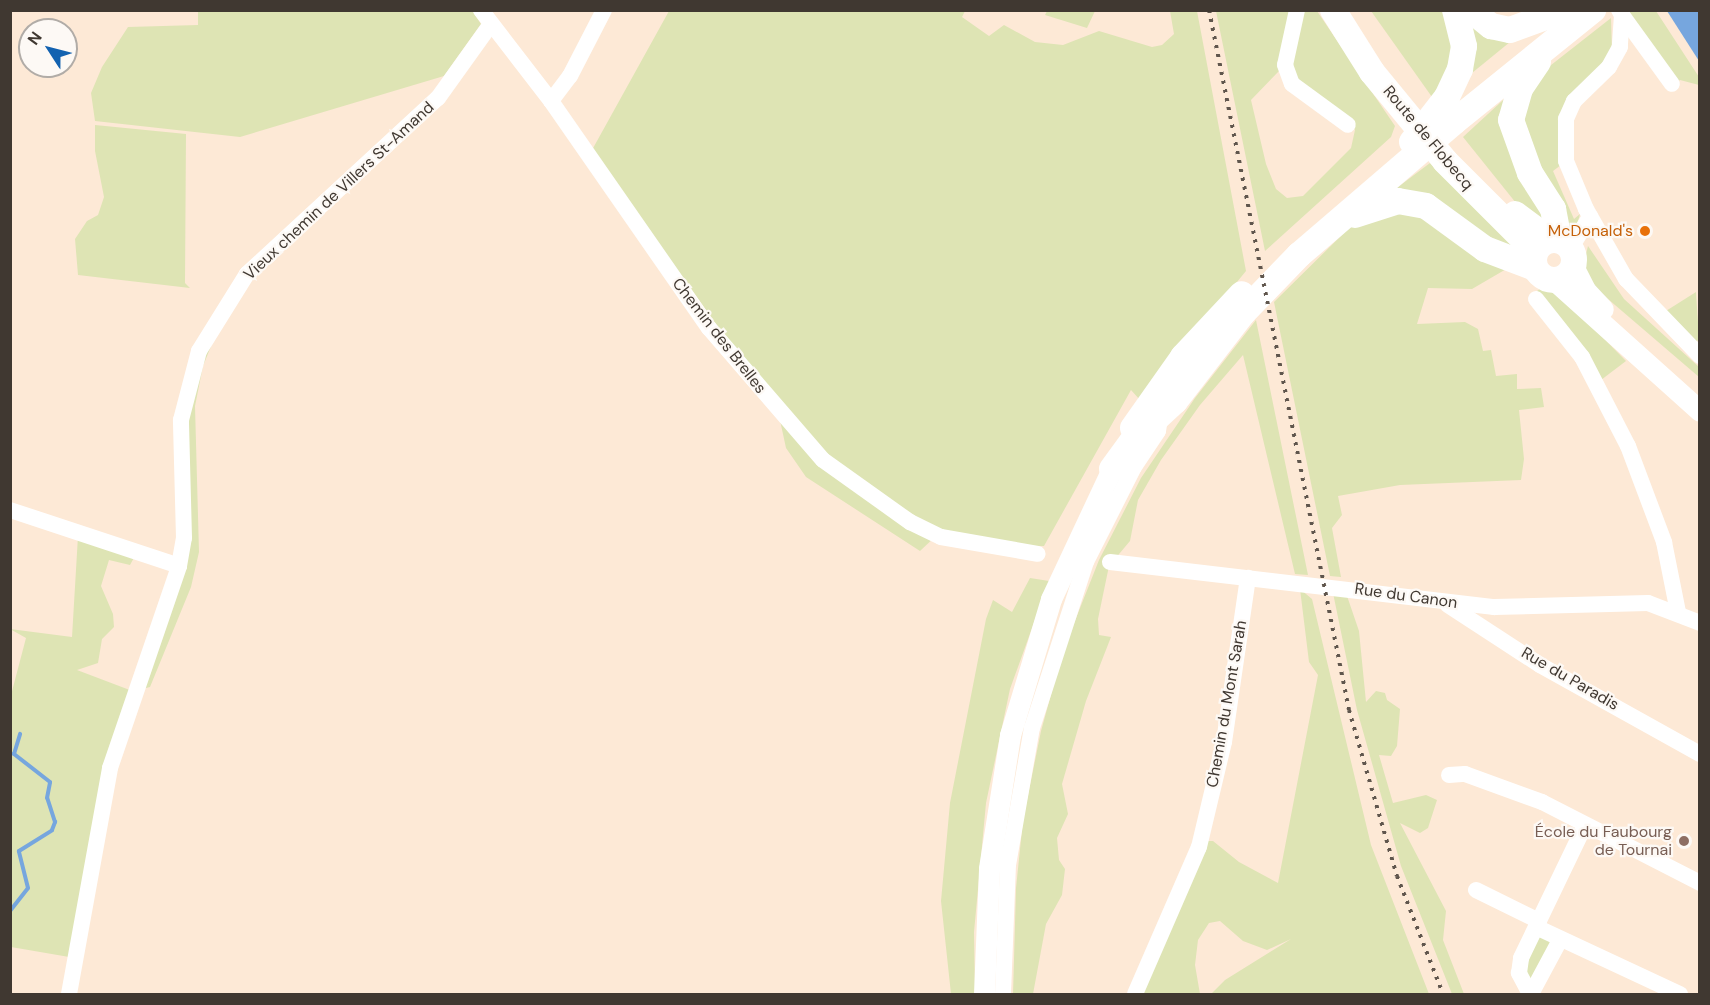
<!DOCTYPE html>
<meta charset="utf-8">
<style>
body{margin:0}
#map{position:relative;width:1710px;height:1005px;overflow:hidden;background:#fde9d6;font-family:"DM Sans",sans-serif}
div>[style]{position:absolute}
.green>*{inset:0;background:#dee4b4}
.water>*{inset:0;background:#76a6de}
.stream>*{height:4px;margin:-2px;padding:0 2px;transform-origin:2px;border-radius:2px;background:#76a6de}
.minor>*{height:16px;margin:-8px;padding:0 8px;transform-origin:8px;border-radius:8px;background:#fff}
.major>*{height:21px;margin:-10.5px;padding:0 10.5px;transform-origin:10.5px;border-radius:10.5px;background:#fff}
.highway>*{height:26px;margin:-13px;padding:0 13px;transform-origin:13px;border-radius:13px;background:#fff}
.highway>.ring{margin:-13px;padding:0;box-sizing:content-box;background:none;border:26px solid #fff;border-radius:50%}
.rail>*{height:4px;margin-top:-2px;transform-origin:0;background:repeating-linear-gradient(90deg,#60564d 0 3px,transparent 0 9px)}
.dots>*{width:16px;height:16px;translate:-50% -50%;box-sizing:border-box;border:3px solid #fdf9f5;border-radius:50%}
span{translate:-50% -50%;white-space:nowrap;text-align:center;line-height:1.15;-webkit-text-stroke:4.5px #fdf9f5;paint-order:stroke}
.street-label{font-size:16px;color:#403831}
.food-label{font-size:16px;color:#c56008}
.right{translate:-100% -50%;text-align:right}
.education-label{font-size:16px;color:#785e54}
.frame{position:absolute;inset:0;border:12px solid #403831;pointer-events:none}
.north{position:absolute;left:18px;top:18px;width:60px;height:60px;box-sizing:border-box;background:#fdf9f5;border:2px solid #b1aca7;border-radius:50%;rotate:306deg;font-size:16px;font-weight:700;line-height:24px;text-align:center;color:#403831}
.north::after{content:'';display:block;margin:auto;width:21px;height:27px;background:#1362b0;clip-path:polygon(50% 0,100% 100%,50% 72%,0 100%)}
</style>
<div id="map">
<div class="green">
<div style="clip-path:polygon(472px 10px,481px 24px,444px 76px,240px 137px,95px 121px,91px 93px,102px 67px,128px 27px,198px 25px,198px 11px)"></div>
<div style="clip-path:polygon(669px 11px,965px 11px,962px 17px,989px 36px,1004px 25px,1035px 42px,1063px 45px,1099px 31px,1152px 47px,1162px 45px,1174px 34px,1170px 11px,1197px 11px,1246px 271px,1140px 400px,1131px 390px,1044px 546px,980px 546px,937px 535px,920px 551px,806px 477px,786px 448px,778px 411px,592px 150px)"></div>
<div style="clip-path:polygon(1047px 11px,1047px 10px,1095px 11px,1087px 28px,1045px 15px)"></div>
<div style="clip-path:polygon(1216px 11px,1294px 11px,1279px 71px,1251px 100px,1266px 164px,1276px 189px,1287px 198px,1303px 196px,1351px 148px,1355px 130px,1348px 120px,1305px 89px,1293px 71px,1290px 59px,1302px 11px,1317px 11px,1395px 126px,1391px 137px,1265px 251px)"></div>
<div style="clip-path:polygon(1371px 11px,1445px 11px,1457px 61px,1432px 97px)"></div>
<div style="clip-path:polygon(1626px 11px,1656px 11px,1699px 77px,1699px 85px,1680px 80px,1672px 84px)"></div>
<div style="clip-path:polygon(1611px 18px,1612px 52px,1582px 88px,1561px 165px,1553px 171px,1574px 219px,1580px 214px,1573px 239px,1549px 190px,1520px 108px,1546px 69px)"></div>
<div style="clip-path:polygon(1470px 19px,1510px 42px,1472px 73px)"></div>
<div style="clip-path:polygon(1514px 90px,1554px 232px,1516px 203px,1463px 137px)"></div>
<div style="clip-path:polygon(95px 125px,186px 134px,185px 283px,190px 288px,78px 275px,75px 239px,87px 221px,98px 215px,104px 197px,95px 151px)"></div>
<div style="clip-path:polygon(1430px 163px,1460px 192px,1526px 254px,1382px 199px)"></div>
<div style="clip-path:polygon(1413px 209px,1508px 268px,1472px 289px,1428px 288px,1417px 324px,1465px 322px,1478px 329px,1483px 351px,1491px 350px,1496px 376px,1517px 374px,1517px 389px,1541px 388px,1544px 407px,1519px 410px,1524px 459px,1521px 480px,1400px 485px,1338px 496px,1342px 515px,1332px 528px,1341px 577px,1330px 576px,1274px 302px,1352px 225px)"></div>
<div style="clip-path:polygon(1588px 246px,1624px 299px,1699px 367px,1699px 377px,1594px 287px,1583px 266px)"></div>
<div style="clip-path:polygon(1547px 284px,1562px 296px,1626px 361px,1601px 380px,1537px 291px)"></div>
<div style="clip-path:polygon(1696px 292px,1699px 339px,1691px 348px,1658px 316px)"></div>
<div style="clip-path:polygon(1256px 320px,1308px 575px,1295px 574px,1243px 355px,1200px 405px,1161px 460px,1138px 500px,1130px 541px,1109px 566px,1098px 619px,1099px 635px,1111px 637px,1086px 701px,1062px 784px,1068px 814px,1057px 838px,1059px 860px,1065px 869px,1062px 895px,1046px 924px,1033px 994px,1013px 994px,1016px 888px,1023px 820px,1041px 731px,1063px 651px,1099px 560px,1141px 478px,1195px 398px)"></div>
<div style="clip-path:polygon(214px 339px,203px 366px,195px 406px,199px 552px,191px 587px,150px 687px,138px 690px,183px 570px,185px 423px,196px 368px)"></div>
<div style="clip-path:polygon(78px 536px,136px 554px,130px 565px,109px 560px,101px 586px,113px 614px,114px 627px,102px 639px,98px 663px,77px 670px,135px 692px,75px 958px,11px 947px,11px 695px,26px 638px,10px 629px,72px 637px)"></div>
<div style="clip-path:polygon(1030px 578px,1049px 581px,1010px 689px,986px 803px,974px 932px,975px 994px,951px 994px,941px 901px,950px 803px,986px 619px,993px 600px,1012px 612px)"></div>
<div style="clip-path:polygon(1300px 589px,1312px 599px,1371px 845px,1429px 994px,1211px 994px,1225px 980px,1291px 939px,1267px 950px,1243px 941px,1220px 921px,1209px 923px,1198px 940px,1195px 965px,1200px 994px,1142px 994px,1207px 841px,1213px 841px,1239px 862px,1278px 883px,1318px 675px,1309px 662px)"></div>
<div style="clip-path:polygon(1333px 593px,1346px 593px,1359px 631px,1366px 702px,1376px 691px,1385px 693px,1387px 700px,1400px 709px,1397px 746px,1391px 756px,1379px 755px,1393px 803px,1426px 795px,1437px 800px,1428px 828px,1420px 833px,1400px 823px,1446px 911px,1443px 940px,1464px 994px,1452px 994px,1401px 866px,1357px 710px)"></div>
<div style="clip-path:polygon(1536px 927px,1560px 940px,1531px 994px,1521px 958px)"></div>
</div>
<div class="water">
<div style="clip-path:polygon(1667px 11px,1699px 11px,1699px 61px)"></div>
</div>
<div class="stream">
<div style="left:10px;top:911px;width:29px;rotate:-52deg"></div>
<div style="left:28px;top:888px;width:38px;rotate:-104deg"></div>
<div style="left:19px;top:851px;width:39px;rotate:-32deg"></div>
<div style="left:52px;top:830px;width:9px;rotate:-69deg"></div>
<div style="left:55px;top:822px;width:25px;rotate:-108deg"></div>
<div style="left:47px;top:798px;width:16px;rotate:-79deg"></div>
<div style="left:50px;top:782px;width:46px;rotate:-142.1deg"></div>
<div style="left:14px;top:754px;width:21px;rotate:-73deg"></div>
</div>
<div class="minor">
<div style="left:481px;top:10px;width:115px;rotate:52.4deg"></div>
<div style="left:551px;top:101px;width:277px;rotate:55.2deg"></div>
<div style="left:709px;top:328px;width:174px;rotate:49.2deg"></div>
<div style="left:823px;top:460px;width:107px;rotate:35.5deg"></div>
<div style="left:910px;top:522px;width:34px;rotate:26deg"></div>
<div style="left:941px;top:537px;width:98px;rotate:9.9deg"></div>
<div style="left:1297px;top:10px;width:56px;rotate:102.3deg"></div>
<div style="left:1285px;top:65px;width:20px;rotate:70deg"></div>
<div style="left:1292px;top:84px;width:69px;rotate:36.2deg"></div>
<div style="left:1619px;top:10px;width:6px;rotate:59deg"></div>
<div style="left:1622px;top:15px;width:32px;rotate:94deg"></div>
<div style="left:1620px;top:47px;width:23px;rotate:119deg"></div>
<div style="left:1609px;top:67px;width:49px;rotate:135.8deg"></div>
<div style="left:1574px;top:101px;width:20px;rotate:114deg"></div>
<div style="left:1566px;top:119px;width:42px;rotate:90deg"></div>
<div style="left:1566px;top:161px;width:52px;rotate:67.4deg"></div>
<div style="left:1586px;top:209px;width:81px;rotate:60.3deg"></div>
<div style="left:1626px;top:279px;width:107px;rotate:46.1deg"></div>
<div style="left:1622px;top:15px;width:85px;rotate:54.1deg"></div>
<div style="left:551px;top:101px;width:31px;rotate:-53deg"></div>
<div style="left:570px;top:76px;width:74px;rotate:-62.7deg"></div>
<div style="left:1571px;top:248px;width:37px;rotate:-59deg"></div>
<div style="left:1536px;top:299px;width:74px;rotate:51.6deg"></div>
<div style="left:1582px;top:357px;width:100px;rotate:62.7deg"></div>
<div style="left:1628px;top:446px;width:103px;rotate:69.4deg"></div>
<div style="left:1664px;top:542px;width:71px;rotate:78.7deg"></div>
<div style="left:10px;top:510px;width:178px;rotate:18.3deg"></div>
<div style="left:1110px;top:562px;width:387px;rotate:6.7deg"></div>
<div style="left:1494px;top:607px;width:154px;rotate:-1.5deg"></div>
<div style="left:1648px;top:603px;width:56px;rotate:21deg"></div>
<div style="left:1448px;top:605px;width:110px;rotate:33.1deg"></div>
<div style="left:1540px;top:665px;width:183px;rotate:29.1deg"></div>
<div style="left:1449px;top:775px;width:16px;rotate:-4deg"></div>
<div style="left:1465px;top:774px;width:82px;rotate:20deg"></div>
<div style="left:1542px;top:802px;width:178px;rotate:27.1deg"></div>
<div style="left:1476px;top:890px;width:70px;rotate:26.2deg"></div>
<div style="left:1536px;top:927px;width:159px;rotate:25deg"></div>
<div style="left:69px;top:994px;width:230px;rotate:-79.7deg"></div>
<div style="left:110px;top:768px;width:213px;rotate:-71.1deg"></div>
<div style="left:179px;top:566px;width:28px;rotate:-80deg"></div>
<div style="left:184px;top:538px;width:118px;rotate:-91.5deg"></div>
<div style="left:181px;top:420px;width:71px;rotate:-75.4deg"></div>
<div style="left:199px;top:351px;width:91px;rotate:-58.1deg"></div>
<div style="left:247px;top:274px;width:260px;rotate:-42.7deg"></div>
<div style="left:438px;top:98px;width:91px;rotate:-54.4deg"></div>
<div style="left:1003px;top:994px;width:129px;rotate:-87.8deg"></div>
<div style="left:1008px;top:865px;width:139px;rotate:-80.1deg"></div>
<div style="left:1032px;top:728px;width:175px;rotate:-72deg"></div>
<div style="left:1086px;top:562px;width:106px;rotate:-63.2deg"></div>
<div style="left:1134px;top:467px;width:43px;rotate:-56.3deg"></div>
<div style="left:1158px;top:431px;width:12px;rotate:-81deg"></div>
<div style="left:1135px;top:994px;width:160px;rotate:-66.5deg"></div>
<div style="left:1199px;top:847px;width:108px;rotate:-76.6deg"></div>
<div style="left:1224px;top:742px;width:166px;rotate:-81.7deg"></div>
<div style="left:1530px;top:994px;width:24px;rotate:-118deg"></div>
<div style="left:1519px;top:973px;width:15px;rotate:-82deg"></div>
<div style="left:1521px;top:958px;width:148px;rotate:-64.3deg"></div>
<div style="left:1531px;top:994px;width:61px;rotate:-61.8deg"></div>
</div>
<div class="major">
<div style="left:1573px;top:266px;width:27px;rotate:63deg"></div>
<div style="left:1585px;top:290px;width:26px;rotate:47deg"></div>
<div style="left:1554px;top:280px;width:196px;rotate:41.9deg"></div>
<div style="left:984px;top:994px;width:126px;rotate:-87.7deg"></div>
<div style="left:989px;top:868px;width:135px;rotate:-81deg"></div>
<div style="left:1010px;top:735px;width:142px;rotate:-73.2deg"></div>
<div style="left:1051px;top:599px;width:144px;rotate:-64.9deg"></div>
</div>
<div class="highway">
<div style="left:1333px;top:10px;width:73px;rotate:57.8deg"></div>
<div style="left:1372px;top:72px;width:115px;rotate:50.6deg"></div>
<div style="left:1445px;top:161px;width:109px;rotate:45deg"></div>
<div style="left:1522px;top:238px;width:22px;rotate:58deg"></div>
<div style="left:1471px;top:10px;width:26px;rotate:39deg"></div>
<div style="left:1491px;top:26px;width:19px;rotate:12deg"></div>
<div style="left:1510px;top:30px;width:59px;rotate:-20deg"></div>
<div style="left:1538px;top:62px;width:32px;rotate:124deg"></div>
<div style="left:1520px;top:89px;width:32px;rotate:106deg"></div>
<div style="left:1511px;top:120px;width:56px;rotate:70.3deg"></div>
<div style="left:1530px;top:173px;width:43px;rotate:57.4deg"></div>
<div style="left:1553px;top:209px;width:32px;rotate:79deg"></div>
<div style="left:1412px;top:142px;width:57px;rotate:-52.1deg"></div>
<div style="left:1447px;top:97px;width:31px;rotate:-65deg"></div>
<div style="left:1460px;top:69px;width:23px;rotate:-80deg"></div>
<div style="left:1464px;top:46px;width:37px;rotate:-104deg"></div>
<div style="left:1515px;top:214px;width:44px;rotate:36.6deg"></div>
<div style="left:1355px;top:215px;width:45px;rotate:-18deg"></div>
<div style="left:1398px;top:201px;width:28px;rotate:10deg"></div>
<div style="left:1426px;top:206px;width:73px;rotate:36.1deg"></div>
<div style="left:1485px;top:249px;width:53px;rotate:20.8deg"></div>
<div class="ring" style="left:1534px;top:240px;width:14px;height:14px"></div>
<div style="left:1133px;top:428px;width:87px;rotate:-54.8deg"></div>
<div style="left:1183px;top:357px;width:86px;rotate:-46.9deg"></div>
<div style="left:1112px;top:469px;width:36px;rotate:-54deg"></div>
<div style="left:1133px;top:440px;width:57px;rotate:-42.9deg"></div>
<div style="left:1175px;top:401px;width:111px;rotate:-52.3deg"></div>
<div style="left:1243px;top:313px;width:81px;rotate:-46deg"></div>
<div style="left:1299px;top:255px;width:204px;rotate:-40.6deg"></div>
<div style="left:1454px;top:122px;width:179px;rotate:-38.9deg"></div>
</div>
<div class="rail">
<div style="left:1209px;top:10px;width:714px;rotate:78.69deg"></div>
<div style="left:1349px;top:710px;width:173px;rotate:73.9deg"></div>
<div style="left:1397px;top:876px;width:127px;rotate:68.7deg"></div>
</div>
<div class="dots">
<div style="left:1645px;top:231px;background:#e8710a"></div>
<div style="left:1684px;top:841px;background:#8d6e63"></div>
</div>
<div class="street-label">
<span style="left:1428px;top:138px;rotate:50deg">Route de Flobecq</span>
<span style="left:339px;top:191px;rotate:-43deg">Vieux chemin de Villers St-Amand</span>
<span style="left:719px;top:336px;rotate:52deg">Chemin des Brelles</span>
<span style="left:1406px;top:596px;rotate:8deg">Rue du Canon</span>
<span style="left:1570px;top:679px;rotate:30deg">Rue du Paradis</span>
<span style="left:1227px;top:704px;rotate:-80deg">Chemin du Mont Sarah</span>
</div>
<div class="food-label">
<span class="right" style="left:1633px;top:231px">McDonald's</span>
</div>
<div class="education-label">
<span class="right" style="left:1672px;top:841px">École du Faubourg<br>de Tournai</span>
</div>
<div class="frame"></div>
<div class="north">N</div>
</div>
